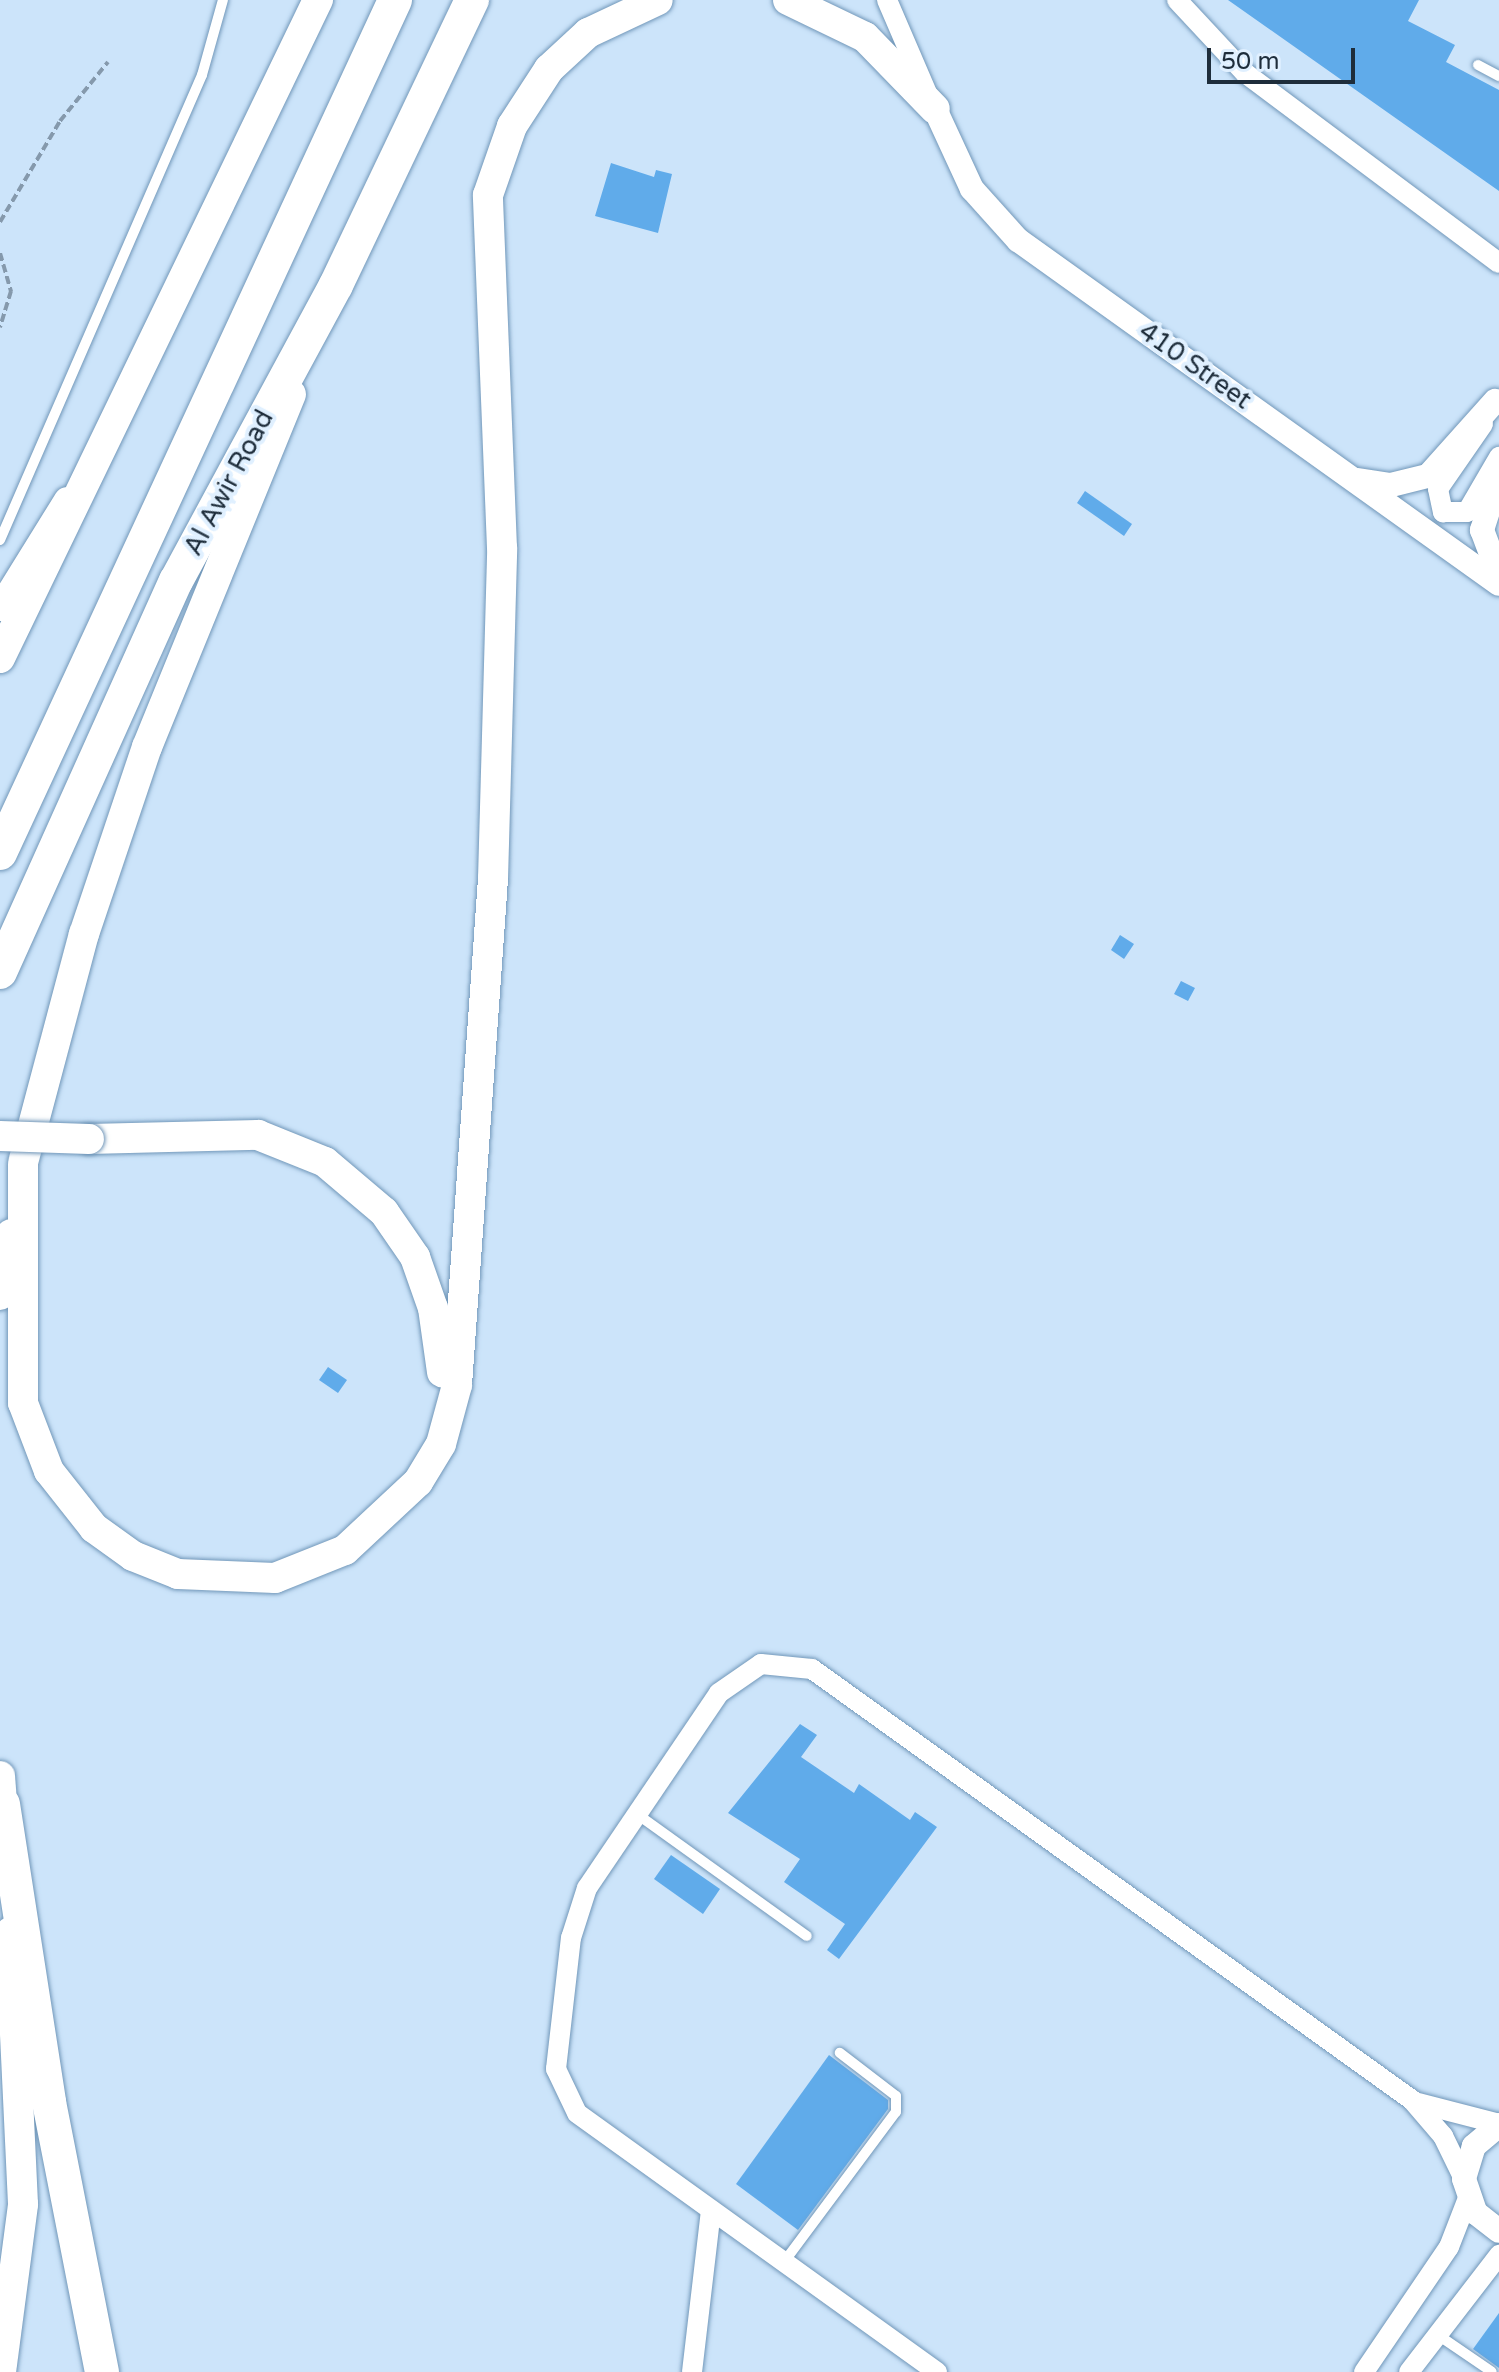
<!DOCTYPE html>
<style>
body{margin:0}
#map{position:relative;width:1499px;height:2372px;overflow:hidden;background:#cce4fa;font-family:"Varela Round",sans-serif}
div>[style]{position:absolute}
.building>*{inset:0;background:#60abea}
.path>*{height:4px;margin-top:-2px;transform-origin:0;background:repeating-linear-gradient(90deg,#8599ac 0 8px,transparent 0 12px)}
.roads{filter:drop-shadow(0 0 2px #7197b9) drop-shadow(0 0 2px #7197b9)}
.service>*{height:10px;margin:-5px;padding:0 5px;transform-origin:5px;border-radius:5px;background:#fff}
.minor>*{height:20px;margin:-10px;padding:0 10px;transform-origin:10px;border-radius:10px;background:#fff}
.tertiary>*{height:24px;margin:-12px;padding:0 12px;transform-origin:12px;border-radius:12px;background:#fff}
.secondary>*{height:26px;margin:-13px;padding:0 13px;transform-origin:13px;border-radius:13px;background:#fff}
.primary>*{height:30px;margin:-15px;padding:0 15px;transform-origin:15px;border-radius:15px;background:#fff}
.motorway>*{height:34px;margin:-17px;padding:0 17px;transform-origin:17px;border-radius:17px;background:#fff}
.bridges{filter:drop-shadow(0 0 2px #7197b9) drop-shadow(0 0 2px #7197b9)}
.primary-bridge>*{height:30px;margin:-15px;padding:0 15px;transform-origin:15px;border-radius:15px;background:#fff}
span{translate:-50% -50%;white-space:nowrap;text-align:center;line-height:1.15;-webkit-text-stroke:8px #e0f0ff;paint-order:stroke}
.street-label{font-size:26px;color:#1e2d3b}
.scale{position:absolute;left:1207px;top:48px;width:148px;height:36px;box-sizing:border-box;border:4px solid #1e2d3b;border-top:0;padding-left:10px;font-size:24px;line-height:28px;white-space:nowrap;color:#1e2d3b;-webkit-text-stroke:6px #e0f0ff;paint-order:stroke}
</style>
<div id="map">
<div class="building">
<div style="clip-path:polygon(1228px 0,1419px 0,1408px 21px,1455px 45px,1446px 62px,1499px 90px,1499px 191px)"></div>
<div style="clip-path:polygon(611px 163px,654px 177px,656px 170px,672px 174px,658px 233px,595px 216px)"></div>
<div style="clip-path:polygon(1085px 491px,1132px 524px,1124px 536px,1077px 503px)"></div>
<div style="clip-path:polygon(1120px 935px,1134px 944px,1124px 959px,1111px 950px)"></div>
<div style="clip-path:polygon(1181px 981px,1195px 988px,1188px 1001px,1174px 994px)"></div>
<div style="clip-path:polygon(328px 1367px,347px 1380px,338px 1393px,319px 1380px)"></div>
<div style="clip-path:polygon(800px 1724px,817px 1735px,801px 1757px,854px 1793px,859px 1784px,910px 1820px,915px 1812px,937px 1827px,839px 1959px,827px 1950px,845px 1924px,784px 1882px,800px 1859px,728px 1813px)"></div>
<div style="clip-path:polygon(671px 1855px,720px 1889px,703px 1914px,654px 1879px)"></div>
<div style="clip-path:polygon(829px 2055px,888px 2100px,888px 2109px,798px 2230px,736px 2184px)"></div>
<div style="clip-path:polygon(1499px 2313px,1499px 2368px,1473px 2349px)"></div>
</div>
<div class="path">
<div style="left:0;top:222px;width:117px;rotate:-59.3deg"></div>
<div style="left:60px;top:121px;width:76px;rotate:-50.9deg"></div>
<div style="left:0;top:253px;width:40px;rotate:74deg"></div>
<div style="left:11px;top:291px;width:38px;rotate:107deg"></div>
</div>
<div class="roads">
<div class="service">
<div style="left:1478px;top:65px;width:24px;rotate:28deg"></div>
<div style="left:0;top:540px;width:507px;rotate:-66.52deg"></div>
<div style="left:202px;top:75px;width:78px;rotate:-74.4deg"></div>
<div style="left:637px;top:1814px;width:209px;rotate:35.7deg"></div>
<div style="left:784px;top:2262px;width:187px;rotate:-53.3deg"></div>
<div style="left:896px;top:2112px;width:16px;rotate:-90deg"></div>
<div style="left:896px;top:2096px;width:71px;rotate:-142.5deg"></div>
<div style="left:1438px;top:2335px;width:65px;rotate:34.4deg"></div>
</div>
<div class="minor">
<div style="left:887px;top:0;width:103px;rotate:66.7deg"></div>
<div style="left:1177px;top:0;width:100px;rotate:47deg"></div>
<div style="left:1245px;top:73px;width:317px;rotate:36.8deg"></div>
<div style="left:1483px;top:424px;width:79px;rotate:124.7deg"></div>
<div style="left:1438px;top:489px;width:24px;rotate:78deg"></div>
<div style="left:1443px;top:512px;width:24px"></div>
<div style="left:1467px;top:512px;width:64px;rotate:-59.8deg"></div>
<div style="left:1418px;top:2103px;width:84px;rotate:14.5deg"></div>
<div style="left:692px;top:2372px;width:163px;rotate:-83.3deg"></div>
<div style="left:937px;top:2372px;width:443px;rotate:-144.3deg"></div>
<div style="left:577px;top:2113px;width:49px;rotate:-115.5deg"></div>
<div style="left:556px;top:2069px;width:132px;rotate:-83.5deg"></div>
<div style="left:571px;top:1938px;width:52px;rotate:-72.3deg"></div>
<div style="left:587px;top:1888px;width:235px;rotate:-55.9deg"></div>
<div style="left:719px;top:1693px;width:51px;rotate:-34.6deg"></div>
<div style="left:761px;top:1664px;width:51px;rotate:5.6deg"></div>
<div style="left:812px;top:1669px;width:739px;rotate:35.69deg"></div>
<div style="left:1412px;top:2100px;width:48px;rotate:49.3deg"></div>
<div style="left:1443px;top:2136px;width:48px;rotate:64deg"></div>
<div style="left:1364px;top:2372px;width:151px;rotate:-55.8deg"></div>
<div style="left:1449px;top:2247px;width:53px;rotate:-68.8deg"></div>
<div style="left:1409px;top:2372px;width:148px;rotate:-52.4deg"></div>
</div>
<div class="tertiary">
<div style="left:935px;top:109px;width:88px;rotate:65.2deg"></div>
<div style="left:972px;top:189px;width:69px;rotate:48deg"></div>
<div style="left:1018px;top:240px;width:591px;rotate:35.57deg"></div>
<div style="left:1499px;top:477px;width:56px;rotate:107.8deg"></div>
<div style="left:1482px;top:530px;width:48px;rotate:69.3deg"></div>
<div style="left:1358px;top:480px;width:33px;rotate:9deg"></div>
<div style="left:1391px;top:485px;width:38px;rotate:-14deg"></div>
<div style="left:1428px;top:476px;width:101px;rotate:-48.2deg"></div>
<div style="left:1499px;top:2125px;width:33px;rotate:140deg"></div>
<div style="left:1474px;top:2146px;width:34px;rotate:107deg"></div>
<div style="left:1464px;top:2179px;width:36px;rotate:71deg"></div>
<div style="left:1476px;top:2213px;width:29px;rotate:38deg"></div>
</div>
<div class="secondary">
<div style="left:0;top:608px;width:127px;rotate:-58.2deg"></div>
</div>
<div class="primary">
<div style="left:788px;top:0;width:85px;rotate:25.7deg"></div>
<div style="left:865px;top:37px;width:100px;rotate:45.8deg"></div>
<div style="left:0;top:658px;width:731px;rotate:-64.21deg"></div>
<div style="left:89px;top:1139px;width:169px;rotate:-1.4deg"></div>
<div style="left:258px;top:1135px;width:72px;rotate:21.9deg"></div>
<div style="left:325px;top:1162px;width:77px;rotate:40.3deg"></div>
<div style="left:384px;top:1212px;width:55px;rotate:55.4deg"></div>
<div style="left:415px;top:1257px;width:54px;rotate:70.6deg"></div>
<div style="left:433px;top:1308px;width:65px;rotate:82deg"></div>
<div style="left:24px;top:1159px;width:233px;rotate:-75.1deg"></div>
<div style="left:84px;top:934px;width:197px;rotate:-71.4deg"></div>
<div style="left:147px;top:747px;width:381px;rotate:-67.8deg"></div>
<div style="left:23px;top:1164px;width:239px;rotate:90deg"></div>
<div style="left:23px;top:1403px;width:73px;rotate:69.1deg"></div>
<div style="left:49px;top:1471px;width:73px;rotate:51.7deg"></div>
<div style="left:94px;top:1528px;width:48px;rotate:35.7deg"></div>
<div style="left:133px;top:1556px;width:48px;rotate:21.8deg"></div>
<div style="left:178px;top:1574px;width:97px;rotate:2.4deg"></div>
<div style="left:275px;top:1578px;width:75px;rotate:-21.8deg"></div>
<div style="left:345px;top:1550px;width:100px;rotate:-43deg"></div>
<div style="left:418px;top:1482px;width:44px;rotate:-58.8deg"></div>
<div style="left:441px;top:1444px;width:61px;rotate:-74.8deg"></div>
<div style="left:457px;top:1385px;width:507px;rotate:-85.93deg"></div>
<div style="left:493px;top:879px;width:331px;rotate:-88.4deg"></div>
<div style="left:502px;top:548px;width:353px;rotate:-92.3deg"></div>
<div style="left:488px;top:195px;width:73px;rotate:-70.8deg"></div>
<div style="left:512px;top:126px;width:68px;rotate:-57deg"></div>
<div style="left:549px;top:69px;width:53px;rotate:-42.7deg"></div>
<div style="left:588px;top:33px;width:77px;rotate:-25.2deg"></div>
<div style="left:0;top:1295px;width:62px;rotate:-79.8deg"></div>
<div style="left:0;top:1776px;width:52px;rotate:85.6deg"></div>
<div style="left:1px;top:2372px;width:169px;rotate:-82.5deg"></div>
<div style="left:23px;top:2204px;width:272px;rotate:-92.7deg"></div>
</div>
<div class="motorway">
<div style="left:0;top:853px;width:940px;rotate:-65.15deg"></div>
<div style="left:0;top:972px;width:429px;rotate:-65.8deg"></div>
<div style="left:176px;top:581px;width:336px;rotate:-61.6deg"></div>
<div style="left:336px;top:285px;width:316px;rotate:-64.5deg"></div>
<div style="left:3px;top:1804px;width:302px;rotate:81.2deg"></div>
<div style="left:49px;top:2102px;width:275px;rotate:78.9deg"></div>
</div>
</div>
<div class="bridges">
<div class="primary-bridge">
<div style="left:0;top:1136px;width:89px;rotate:1.9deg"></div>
</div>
</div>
<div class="street-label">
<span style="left:1195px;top:366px;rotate:35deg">410 Street</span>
<span style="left:229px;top:483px;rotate:-62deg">Al Awir Road</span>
</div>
<div class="scale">50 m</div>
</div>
